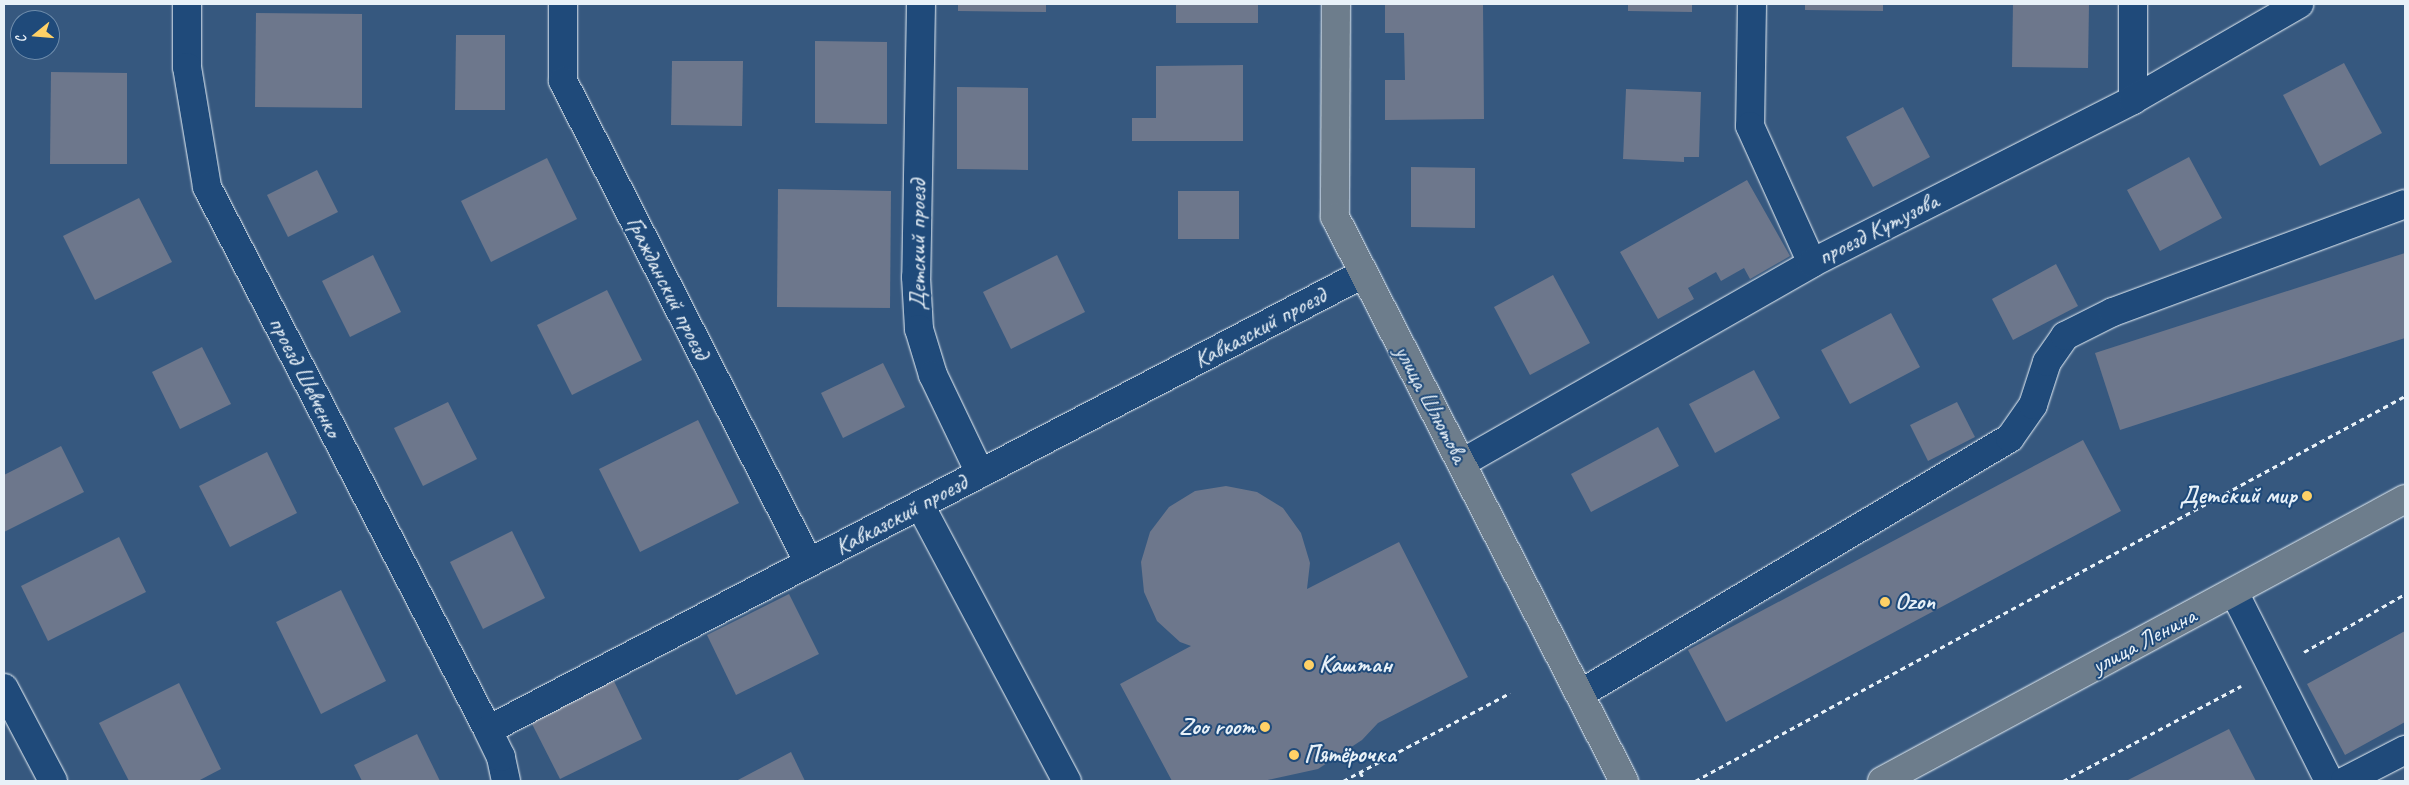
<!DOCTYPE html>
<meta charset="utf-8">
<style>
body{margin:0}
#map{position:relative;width:2409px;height:785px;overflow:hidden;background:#36587f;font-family:Caveat,sans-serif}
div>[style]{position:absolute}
.building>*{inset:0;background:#6d778c}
.path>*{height:3px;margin-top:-1.5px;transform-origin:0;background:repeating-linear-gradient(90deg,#e8f1f8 0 5px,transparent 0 9px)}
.roads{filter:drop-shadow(0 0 1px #e8f1f8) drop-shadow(0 0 1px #e8f1f8)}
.minor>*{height:28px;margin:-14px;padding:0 14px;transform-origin:14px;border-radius:14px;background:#1f4a7a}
.major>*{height:28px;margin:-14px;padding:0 14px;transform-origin:14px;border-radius:14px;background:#6d7d8c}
.dots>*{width:14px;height:14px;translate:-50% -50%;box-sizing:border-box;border:2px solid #1f4a7a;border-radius:50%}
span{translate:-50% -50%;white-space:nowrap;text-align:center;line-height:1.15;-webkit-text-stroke:4px #1f4a7a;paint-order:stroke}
.street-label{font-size:24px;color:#e8f1f8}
.poi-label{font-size:24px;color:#e8f1f8;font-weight:700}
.right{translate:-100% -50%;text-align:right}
.left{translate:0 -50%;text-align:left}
.frame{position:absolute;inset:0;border:5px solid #e8f1f8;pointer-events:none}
.north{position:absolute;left:10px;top:10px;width:50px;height:50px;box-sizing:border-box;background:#1f4a7a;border:1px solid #6f8dac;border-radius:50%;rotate:253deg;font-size:14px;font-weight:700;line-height:20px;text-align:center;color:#e8f1f8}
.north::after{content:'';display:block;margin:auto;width:18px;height:22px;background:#ffd166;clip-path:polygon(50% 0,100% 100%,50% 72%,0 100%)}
</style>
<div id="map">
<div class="building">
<div style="clip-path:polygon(958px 4px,1046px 4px,1046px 12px,958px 11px)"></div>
<div style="clip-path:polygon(1176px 4px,1258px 4px,1258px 23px,1176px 23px)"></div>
<div style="clip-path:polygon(1385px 4px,1483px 4px,1484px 119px,1385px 120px,1385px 80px,1405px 80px,1404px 33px,1385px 33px)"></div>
<div style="clip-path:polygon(1628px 4px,1692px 4px,1692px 12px,1628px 11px)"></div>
<div style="clip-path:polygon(1805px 4px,1883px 4px,1883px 11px,1805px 10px)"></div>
<div style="clip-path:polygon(2013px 4px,2089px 4px,2088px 68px,2012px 67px)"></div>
<div style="clip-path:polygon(256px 13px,362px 14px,362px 108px,255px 107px)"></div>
<div style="clip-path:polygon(456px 35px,505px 35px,505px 110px,455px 110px)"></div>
<div style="clip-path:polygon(815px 41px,887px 42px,887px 124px,815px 123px)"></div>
<div style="clip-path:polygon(672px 61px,743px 61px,742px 126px,671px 125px)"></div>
<div style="clip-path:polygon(2344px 63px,2382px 133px,2320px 166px,2283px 95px)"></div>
<div style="clip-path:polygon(1243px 65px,1243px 141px,1132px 141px,1132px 118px,1156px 118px,1156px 66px)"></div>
<div style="clip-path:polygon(51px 72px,127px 73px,127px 164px,50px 164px)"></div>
<div style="clip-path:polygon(957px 87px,1028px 88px,1028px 170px,957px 169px)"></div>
<div style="clip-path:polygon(1626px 89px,1701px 92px,1699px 157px,1684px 157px,1684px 162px,1623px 159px)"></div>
<div style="clip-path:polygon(1903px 107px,1930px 157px,1873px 187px,1846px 137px)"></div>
<div style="clip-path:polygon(2189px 157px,2222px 218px,2160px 251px,2127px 190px)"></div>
<div style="clip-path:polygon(547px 158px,577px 219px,491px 262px,461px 201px)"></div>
<div style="clip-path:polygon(1411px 167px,1475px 168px,1475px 228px,1411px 227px)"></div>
<div style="clip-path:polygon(317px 170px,338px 212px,288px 237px,267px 195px)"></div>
<div style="clip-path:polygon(1747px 180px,1790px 256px,1750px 279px,1744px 268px,1721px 281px,1716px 272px,1688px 288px,1694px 299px,1658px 319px,1620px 252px)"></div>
<div style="clip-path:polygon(778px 189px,891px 191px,890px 308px,777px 307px)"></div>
<div style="clip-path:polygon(1178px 191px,1239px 191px,1239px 239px,1178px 239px)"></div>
<div style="clip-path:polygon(139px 198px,172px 262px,95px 300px,63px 236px)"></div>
<div style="clip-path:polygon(2405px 253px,2405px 338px,2120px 430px,2095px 353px)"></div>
<div style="clip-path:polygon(373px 255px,401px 312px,350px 337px,322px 281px)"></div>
<div style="clip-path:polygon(1057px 255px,1085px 312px,1011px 349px,983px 292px)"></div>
<div style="clip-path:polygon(2056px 264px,2078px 306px,2013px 340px,1992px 299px)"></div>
<div style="clip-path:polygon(1553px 275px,1590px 343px,1530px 375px,1494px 307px)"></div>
<div style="clip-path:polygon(607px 290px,642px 360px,572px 395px,537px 325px)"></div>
<div style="clip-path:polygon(1891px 313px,1920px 367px,1850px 404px,1821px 350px)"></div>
<div style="clip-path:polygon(202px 347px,231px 404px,180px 429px,152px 372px)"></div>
<div style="clip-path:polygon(883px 363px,905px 407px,843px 438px,821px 393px)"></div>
<div style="clip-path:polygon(1754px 370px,1780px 418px,1715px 453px,1689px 404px)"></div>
<div style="clip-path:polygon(448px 402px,477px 459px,423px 486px,394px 428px)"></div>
<div style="clip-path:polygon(1957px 402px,1975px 437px,1928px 461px,1910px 425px)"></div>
<div style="clip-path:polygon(698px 420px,739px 503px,640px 552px,599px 469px)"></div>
<div style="clip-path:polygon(1658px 427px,1679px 466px,1591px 512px,1571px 474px)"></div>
<div style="clip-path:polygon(2083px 440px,2121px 511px,1726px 722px,1688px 650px)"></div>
<div style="clip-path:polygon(61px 446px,84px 492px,4px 532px,4px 475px)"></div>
<div style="clip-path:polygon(267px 452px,297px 513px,230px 547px,199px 486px)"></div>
<div style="clip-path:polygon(1226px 486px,1257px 492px,1283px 508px,1301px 533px,1310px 563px,1307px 589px,1399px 542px,1468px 677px,1378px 723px,1362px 740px,1318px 769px,1263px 781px,1172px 781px,1120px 684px,1191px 646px,1180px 642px,1157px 621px,1144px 592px,1141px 562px,1150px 532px,1169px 507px,1195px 491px)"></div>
<div style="clip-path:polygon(512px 531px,545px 598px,483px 629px,450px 562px)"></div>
<div style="clip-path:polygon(119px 537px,146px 592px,48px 641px,21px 586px)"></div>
<div style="clip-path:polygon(341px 590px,386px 681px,321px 714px,276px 622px)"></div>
<div style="clip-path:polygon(789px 594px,819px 654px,736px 695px,707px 635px)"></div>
<div style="clip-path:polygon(2405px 631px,2405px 722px,2345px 755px,2307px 684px)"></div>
<div style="clip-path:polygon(613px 679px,642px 739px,560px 779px,530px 720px)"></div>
<div style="clip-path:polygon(179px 683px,221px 769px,198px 781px,129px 781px,99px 723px)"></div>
<div style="clip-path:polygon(2229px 729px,2256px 781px,2126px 781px)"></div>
<div style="clip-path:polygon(417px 734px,440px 781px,362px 781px,354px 765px)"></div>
<div style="clip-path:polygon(791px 752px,805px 781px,736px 781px)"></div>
</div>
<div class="path">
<div style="left:2304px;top:652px;width:116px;rotate:-29.9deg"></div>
<div style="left:1360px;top:772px;width:10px;rotate:61deg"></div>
<div style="left:1343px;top:781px;width:189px;rotate:-27.8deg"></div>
<div style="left:1695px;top:781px;width:808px;rotate:-28.47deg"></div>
<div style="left:2063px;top:781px;width:202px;rotate:-28.1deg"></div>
</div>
<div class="roads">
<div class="minor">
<div style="left:187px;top:4px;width:63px;rotate:90deg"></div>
<div style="left:187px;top:67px;width:122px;rotate:80.5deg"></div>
<div style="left:207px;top:187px;width:611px;rotate:62.64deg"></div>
<div style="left:563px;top:4px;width:77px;rotate:90deg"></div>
<div style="left:563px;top:81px;width:541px;rotate:62.96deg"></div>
<div style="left:921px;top:4px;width:273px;rotate:91deg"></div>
<div style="left:916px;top:277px;width:52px;rotate:86.7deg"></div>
<div style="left:919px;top:329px;width:48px;rotate:73.1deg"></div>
<div style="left:933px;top:375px;width:109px;rotate:64.4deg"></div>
<div style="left:1752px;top:4px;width:122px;rotate:90.9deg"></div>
<div style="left:1750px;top:126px;width:150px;rotate:65.7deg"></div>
<div style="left:2133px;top:100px;width:96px;rotate:-90deg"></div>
<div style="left:1462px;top:463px;width:403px;rotate:-29.7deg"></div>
<div style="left:1812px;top:263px;width:360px;rotate:-26.9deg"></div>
<div style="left:2133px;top:100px;width:192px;rotate:-30deg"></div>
<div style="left:920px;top:505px;width:313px;rotate:62deg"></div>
<div style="left:2234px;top:592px;width:212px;rotate:63.3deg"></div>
<div style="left:4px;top:688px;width:105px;rotate:62.2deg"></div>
<div style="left:1580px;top:694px;width:500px;rotate:-30.77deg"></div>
<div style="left:2010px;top:438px;width:40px;rotate:-55.1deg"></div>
<div style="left:2033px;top:405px;width:45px;rotate:-72deg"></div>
<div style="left:2047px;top:362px;width:32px;rotate:-55deg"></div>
<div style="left:2065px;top:336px;width:54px;rotate:-26.6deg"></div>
<div style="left:2113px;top:312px;width:311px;rotate:-20.3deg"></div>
<div style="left:506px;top:781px;width:25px;rotate:-102deg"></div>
<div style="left:501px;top:757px;width:30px;rotate:-116deg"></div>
<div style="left:488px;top:730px;width:987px;rotate:-27.53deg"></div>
<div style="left:2345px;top:781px;width:68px;rotate:-27.3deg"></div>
</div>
<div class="major">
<div style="left:1336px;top:4px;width:213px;rotate:90.3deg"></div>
<div style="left:1335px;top:217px;width:634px;rotate:62.87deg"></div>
<div style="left:1882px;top:781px;width:594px;rotate:-28.33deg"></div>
</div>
</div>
<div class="dots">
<div style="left:2307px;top:496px;background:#ffd166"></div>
<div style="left:1885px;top:602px;background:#ffd166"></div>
<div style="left:1309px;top:665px;background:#ffd166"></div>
<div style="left:1265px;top:727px;background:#ffd166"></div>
<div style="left:1294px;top:755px;background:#ffd166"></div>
</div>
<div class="street-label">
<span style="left:1878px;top:229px;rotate:-27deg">проезд Кутузова</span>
<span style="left:918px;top:245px;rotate:-90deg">Детский проезд</span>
<span style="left:668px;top:288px;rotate:63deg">Гражданский проезд</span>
<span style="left:1260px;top:328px;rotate:-28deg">Кавказский проезд</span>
<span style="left:305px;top:377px;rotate:63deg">проезд Шевченко</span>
<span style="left:1431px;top:404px;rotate:62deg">улица Шлютова</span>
<span style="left:901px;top:515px;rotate:-28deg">Кавказский проезд</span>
<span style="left:2144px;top:641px;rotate:-28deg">улица Ленина</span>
</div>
<div class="poi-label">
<span class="right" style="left:2297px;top:496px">Детский мир</span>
<span class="left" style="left:1895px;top:602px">Ozon</span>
<span class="left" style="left:1319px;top:665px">Каштан</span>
<span class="right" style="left:1255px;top:727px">Zoo room</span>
<span class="left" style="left:1304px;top:755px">Пятёрочка</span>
</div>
<div class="frame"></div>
<div class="north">С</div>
</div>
